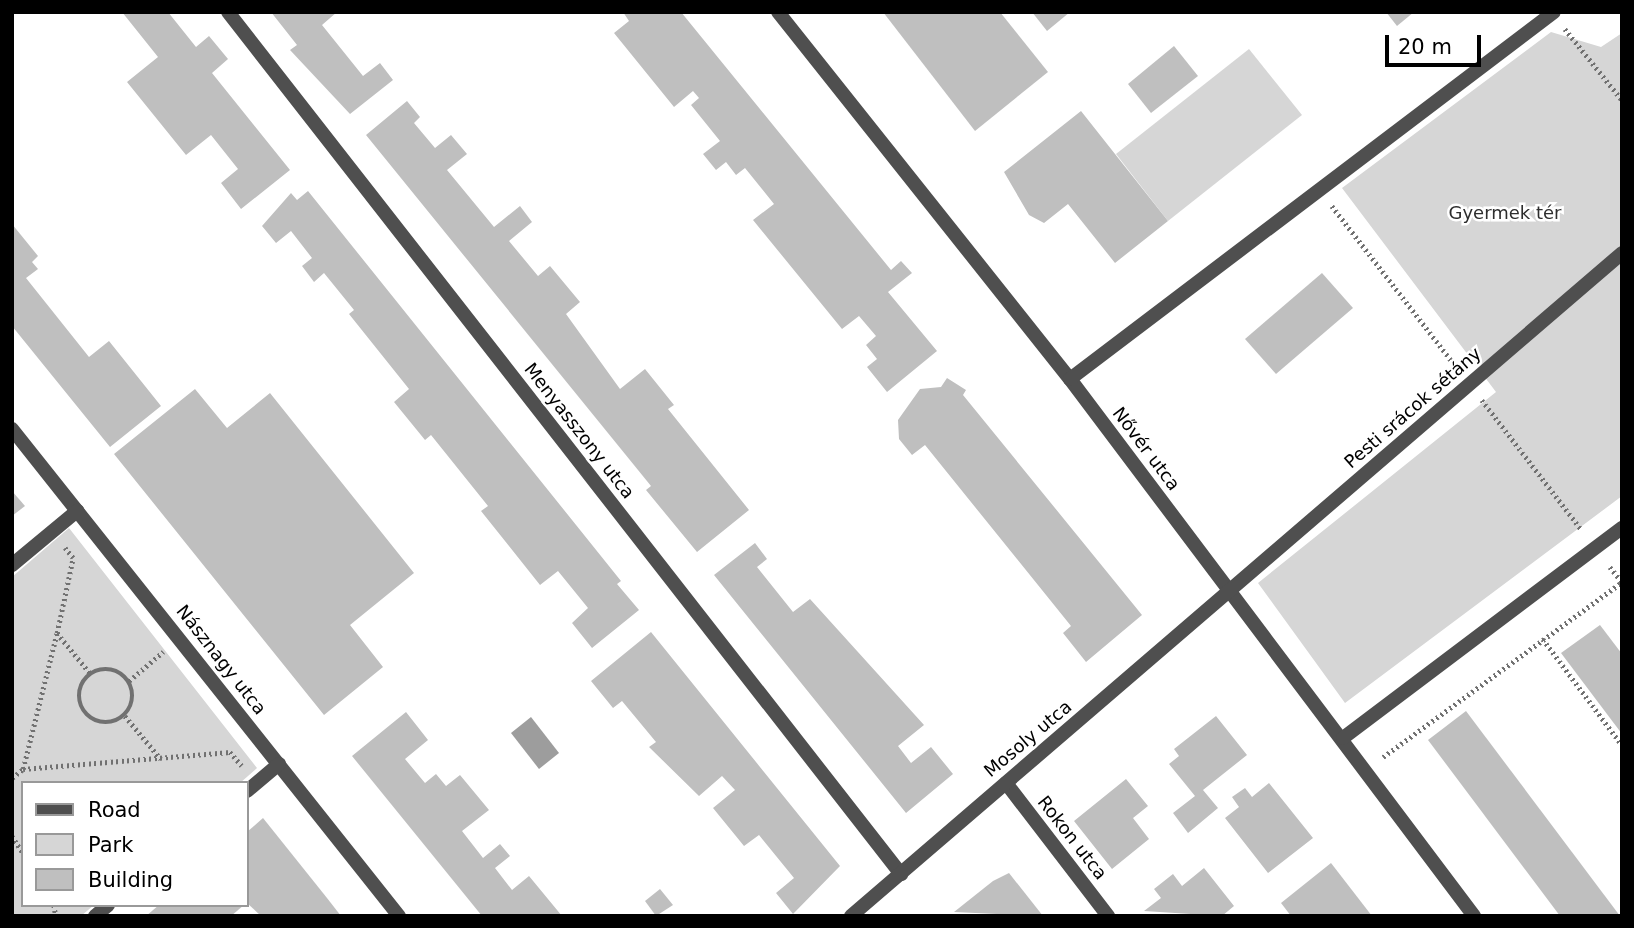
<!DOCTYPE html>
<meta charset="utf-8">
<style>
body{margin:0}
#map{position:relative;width:1634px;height:928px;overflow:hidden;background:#fff;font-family:"DejaVu Sans",sans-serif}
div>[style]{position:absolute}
.green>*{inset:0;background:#d6d6d6}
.water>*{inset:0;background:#9d9d9d}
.building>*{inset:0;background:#bfbfbf}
.path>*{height:4.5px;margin-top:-2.25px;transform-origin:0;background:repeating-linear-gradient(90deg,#717171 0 2px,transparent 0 5.5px)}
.path>.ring{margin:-2.25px;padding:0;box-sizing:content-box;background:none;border:4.5px solid #717171;border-radius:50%}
.street>*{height:14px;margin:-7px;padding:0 7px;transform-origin:7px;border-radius:7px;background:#4f4f4f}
span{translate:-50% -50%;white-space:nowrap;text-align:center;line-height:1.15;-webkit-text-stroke:5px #fff;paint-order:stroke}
.park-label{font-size:18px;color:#2d2d2d}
.street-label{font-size:18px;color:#000}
.frame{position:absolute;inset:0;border:14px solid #000;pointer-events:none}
.legend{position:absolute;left:21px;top:781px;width:228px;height:126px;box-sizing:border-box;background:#fff;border:2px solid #999;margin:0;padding:9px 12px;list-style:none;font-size:21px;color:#000}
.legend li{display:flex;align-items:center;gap:14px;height:35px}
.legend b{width:35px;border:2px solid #999}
.scale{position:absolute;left:1385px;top:35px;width:96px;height:32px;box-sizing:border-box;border:4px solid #000;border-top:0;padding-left:9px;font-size:21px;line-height:24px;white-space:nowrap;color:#000;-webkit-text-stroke:5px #fff;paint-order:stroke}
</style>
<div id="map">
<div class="green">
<div style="clip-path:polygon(1551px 32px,1601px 47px,1622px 33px,1622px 496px,1345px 703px,1258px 583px,1496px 392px,1342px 188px)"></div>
<div style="clip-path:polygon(1249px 49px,1302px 115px,1168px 221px,1116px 154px)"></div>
<div style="clip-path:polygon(69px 528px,257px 768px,240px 783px,23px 783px,23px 905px,94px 905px,81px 916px,12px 916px,12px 577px)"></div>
</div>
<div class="water">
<div style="clip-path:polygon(531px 717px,559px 753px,539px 769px,511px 733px)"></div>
</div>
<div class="building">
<div style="clip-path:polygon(122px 12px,168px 12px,196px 47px,209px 36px,228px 59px,212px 73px,290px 170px,241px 209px,221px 183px,238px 169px,211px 135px,186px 155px,127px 82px,158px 57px)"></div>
<div style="clip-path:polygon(271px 12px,337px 12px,322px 25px,363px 76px,380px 63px,393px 80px,350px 114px,290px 50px,297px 45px)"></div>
<div style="clip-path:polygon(623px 12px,681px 12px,891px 270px,901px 261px,912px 273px,888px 292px,937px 351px,887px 392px,867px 367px,877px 359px,866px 345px,876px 336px,859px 316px,842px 329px,753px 220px,774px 204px,745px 168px,736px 175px,726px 162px,716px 170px,703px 154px,720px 141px,691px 105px,699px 98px,693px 91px,674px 107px,614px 33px,629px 21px)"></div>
<div style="clip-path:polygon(883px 12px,1000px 12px,1048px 72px,975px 131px)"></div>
<div style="clip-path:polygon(1032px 12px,1070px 12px,1047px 31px)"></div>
<div style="clip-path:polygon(1386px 12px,1414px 12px,1397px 26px)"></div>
<div style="clip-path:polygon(1174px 46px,1198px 76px,1151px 113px,1128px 84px)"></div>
<div style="clip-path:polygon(407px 101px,420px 117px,414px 123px,435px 148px,451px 135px,467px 154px,447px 170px,494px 227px,520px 206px,532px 222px,509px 241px,538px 276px,550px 266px,580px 302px,566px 314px,620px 389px,645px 369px,674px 405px,668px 409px,749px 510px,697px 552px,646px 490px,651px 486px,366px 135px)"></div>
<div style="clip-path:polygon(1081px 111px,1168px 221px,1115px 263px,1068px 204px,1044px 223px,1029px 215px,1004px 172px)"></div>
<div style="clip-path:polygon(308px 191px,621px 581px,617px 584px,639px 610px,592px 648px,572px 623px,588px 608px,558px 571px,540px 585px,481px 511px,488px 506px,431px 435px,425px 440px,394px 402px,409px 389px,349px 314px,354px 310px,324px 273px,314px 282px,302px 266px,312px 258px,291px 231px,276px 243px,262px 226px,291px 193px,297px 200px)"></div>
<div style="clip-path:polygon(12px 224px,38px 256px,32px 262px,38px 269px,26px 278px,89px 357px,109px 341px,161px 406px,110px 447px,12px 326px)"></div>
<div style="clip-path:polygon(1322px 273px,1353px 308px,1276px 374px,1245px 339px)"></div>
<div style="clip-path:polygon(947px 378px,966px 390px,963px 395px,1142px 615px,1086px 662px,1063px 633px,1071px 626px,925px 445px,912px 455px,899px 439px,898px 420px,920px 389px,941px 387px)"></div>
<div style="clip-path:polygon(195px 389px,227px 428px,270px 393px,414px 573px,350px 625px,383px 667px,324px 715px,114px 454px)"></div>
<div style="clip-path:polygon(12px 491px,25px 506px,12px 516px)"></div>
<div style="clip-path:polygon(755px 543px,767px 559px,757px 567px,793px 612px,810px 599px,924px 725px,898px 746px,911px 763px,931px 747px,953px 774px,906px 813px,714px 575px)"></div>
<div style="clip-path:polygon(1600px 625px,1622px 654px,1622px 734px,1561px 653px)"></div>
<div style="clip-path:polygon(651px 632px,840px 866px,793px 914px,776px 893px,794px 878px,759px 835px,744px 846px,713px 808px,735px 790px,722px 776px,699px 796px,649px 747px,656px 742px,622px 701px,613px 708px,591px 681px)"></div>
<div style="clip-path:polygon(1466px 711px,1620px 916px,1560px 916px,1428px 740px)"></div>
<div style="clip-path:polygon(406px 712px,428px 740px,405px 759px,425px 783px,436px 774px,446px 786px,460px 775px,489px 810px,462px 831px,483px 858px,500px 844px,510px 856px,495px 868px,512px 890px,529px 876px,562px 916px,482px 916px,352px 756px)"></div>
<div style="clip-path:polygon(1216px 716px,1247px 755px,1203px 790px,1218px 808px,1188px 833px,1173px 813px,1195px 796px,1169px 764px,1179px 756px,1174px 749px)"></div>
<div style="clip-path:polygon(1126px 779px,1148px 806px,1133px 818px,1149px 839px,1112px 869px,1074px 821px)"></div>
<div style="clip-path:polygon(1269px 783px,1313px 838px,1268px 873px,1225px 818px,1239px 807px,1232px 797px,1245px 788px,1252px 797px)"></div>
<div style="clip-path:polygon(263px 818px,327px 898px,341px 916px,261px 916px,247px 903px,247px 832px)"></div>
<div style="clip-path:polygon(1331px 863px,1372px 916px,1291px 916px,1281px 903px)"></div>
<div style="clip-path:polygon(1204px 868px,1234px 906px,1222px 916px,1144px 911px,1161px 898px,1154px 889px,1173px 874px,1182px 886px)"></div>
<div style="clip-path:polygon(1009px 873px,1043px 916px,954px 912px,993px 881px)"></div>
<div style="clip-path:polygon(660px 889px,673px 905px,656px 916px,645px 901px)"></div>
<div style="clip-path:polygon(159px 905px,244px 905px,231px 916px,146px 916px)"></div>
</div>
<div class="path">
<div style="left:1565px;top:29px;width:91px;rotate:51.2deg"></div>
<div style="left:1332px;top:206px;width:201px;rotate:52.3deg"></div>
<div style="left:1482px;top:400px;width:163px;rotate:52.5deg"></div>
<div style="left:1610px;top:567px;width:19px;rotate:51deg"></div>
<div style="left:57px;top:633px;width:52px;rotate:50.5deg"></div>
<div style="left:1543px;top:639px;width:132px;rotate:53.3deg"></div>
<div class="ring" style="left:79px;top:669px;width:49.5px;height:49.5px"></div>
<div style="left:129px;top:681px;width:45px;rotate:-40.5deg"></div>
<div style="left:125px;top:716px;width:56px;rotate:50.1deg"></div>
<div style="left:1383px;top:757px;width:296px;rotate:-36.2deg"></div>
<div style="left:23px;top:769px;width:208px;rotate:-4.7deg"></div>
<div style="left:230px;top:752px;width:18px;rotate:49deg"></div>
<div style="left:12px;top:778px;width:14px;rotate:-39deg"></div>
<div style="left:23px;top:769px;width:140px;rotate:-76deg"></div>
<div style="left:57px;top:633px;width:77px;rotate:-78deg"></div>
<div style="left:73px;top:558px;width:13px;rotate:-129deg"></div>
<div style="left:12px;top:836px;width:20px;rotate:57deg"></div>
<div style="left:54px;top:905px;width:11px;rotate:80deg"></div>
</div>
<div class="street">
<div style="left:228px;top:12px;width:1094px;rotate:52.02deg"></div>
<div style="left:778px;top:12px;width:469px;rotate:51.5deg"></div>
<div style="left:1070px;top:379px;width:672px;rotate:53.04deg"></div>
<div style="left:1070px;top:379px;width:607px;rotate:-37.17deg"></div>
<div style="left:12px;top:429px;width:622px;rotate:51.53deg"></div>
<div style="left:12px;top:565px;width:85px;rotate:-39.7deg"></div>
<div style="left:1343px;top:738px;width:349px;rotate:-37deg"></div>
<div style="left:1006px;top:783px;width:168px;rotate:52.5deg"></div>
<div style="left:247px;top:791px;width:42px;rotate:-40.2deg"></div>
<div style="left:95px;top:916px;width:17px;rotate:-40deg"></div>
<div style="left:851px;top:916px;width:1017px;rotate:-40.69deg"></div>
</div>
<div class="park-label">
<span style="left:1505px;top:213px">Gyermek tér</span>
</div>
<div class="street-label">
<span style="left:1413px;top:408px;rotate:-41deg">Pesti srácok sétány</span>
<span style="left:579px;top:431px;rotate:52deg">Menyasszony utca</span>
<span style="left:1146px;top:449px;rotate:53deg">Nővér utca</span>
<span style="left:221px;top:660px;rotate:52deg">Násznagy utca</span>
<span style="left:1028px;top:739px;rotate:-40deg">Mosoly utca</span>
<span style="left:1072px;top:838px;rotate:52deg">Rokon utca</span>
</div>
<div class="frame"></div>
<ul class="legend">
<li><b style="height:9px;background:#4f4f4f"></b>Road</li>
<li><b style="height:19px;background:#d6d6d6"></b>Park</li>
<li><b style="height:19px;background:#bfbfbf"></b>Building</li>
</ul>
<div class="scale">20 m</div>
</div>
